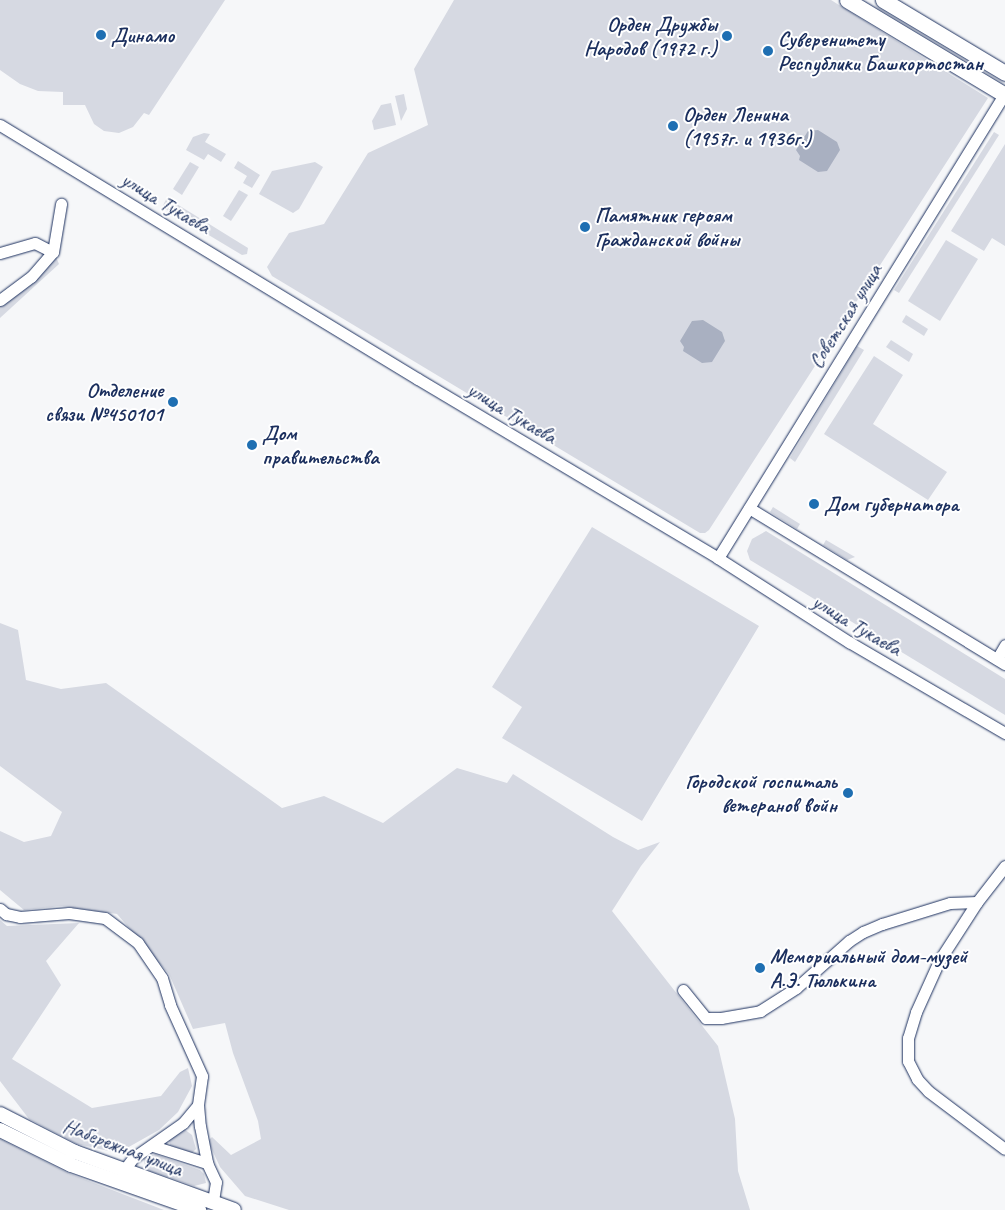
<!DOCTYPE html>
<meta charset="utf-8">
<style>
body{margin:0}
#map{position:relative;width:1005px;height:1210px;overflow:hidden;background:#f6f7f9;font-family:Caveat,sans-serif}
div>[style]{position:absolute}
.green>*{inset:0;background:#d6d9e2}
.water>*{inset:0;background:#a9b0c1}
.roads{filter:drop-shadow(0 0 1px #1b2f5e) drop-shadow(0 0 1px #1b2f5e)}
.minor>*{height:11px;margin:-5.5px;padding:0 5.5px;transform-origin:5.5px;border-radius:5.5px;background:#fff}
.tertiary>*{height:14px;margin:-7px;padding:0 7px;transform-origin:7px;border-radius:7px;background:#fff}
.secondary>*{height:15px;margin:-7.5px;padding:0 7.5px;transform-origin:7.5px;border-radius:7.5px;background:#fff}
.dots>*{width:14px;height:14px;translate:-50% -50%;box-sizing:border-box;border:2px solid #fff;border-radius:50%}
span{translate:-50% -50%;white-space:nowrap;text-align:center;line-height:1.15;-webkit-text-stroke:4px #fff;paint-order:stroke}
.poi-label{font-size:21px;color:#1b2f5e;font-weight:700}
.right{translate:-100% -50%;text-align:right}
.left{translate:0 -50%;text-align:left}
.street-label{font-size:21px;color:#1b2f5e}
</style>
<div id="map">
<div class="green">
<div style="clip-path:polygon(0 0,225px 0,149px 115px,144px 113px,133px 127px,119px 133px,104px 131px,94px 124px,85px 105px,63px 105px,63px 92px,38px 91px,20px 84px,0 70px)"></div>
<div style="clip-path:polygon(454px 0,831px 0,988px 98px,709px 530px,705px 533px,700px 533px,272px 276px,267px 267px,289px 233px,324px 224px,368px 153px,428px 125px,414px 69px)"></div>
<div style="clip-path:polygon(404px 94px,407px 109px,401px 121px,395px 96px)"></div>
<div style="clip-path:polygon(391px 103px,396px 125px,374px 130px,372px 121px,381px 105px)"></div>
<div style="clip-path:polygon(994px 132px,999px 135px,899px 293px,894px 290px)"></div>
<div style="clip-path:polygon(204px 133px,210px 134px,205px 142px,226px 154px,221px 162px,208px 154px,204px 160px,186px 150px,193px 137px)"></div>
<div style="clip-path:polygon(1005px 144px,1005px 246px,992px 238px,984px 251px,951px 231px)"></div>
<div style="clip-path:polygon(238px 161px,260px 175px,252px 188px,243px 183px,247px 176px,234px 168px)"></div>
<div style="clip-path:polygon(190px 162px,199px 167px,182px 195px,173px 189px)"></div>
<div style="clip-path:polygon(315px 162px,323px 167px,299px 209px,293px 213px,259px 194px,272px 171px)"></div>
<div style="clip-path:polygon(239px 190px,248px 195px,231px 221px,223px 216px)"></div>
<div style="clip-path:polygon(167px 198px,248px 248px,247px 254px,242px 255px,162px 207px)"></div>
<div style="clip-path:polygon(946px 240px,978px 259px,940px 321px,908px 301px)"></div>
<div style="clip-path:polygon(54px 252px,59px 264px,0 318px,0 297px)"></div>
<div style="clip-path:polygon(906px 315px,928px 329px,924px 336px,902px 322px)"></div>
<div style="clip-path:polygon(891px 340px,913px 354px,909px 362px,886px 347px)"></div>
<div style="clip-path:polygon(857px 346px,864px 350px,795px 462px,790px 458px)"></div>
<div style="clip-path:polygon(874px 356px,903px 375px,873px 424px,947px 472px,928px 500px,824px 434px)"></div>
<div style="clip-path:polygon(773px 507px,800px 524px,797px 529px,770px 512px)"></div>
<div style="clip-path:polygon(592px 527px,759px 626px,642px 821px,502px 738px,522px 707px,492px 687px)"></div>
<div style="clip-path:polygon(766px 531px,1005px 679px,1005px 715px,750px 560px,747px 551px,752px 539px)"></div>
<div style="clip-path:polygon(826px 540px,855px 557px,847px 560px,823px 545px)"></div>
<div style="clip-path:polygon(0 623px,18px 630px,26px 680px,61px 689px,106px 683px,282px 808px,324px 796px,383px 823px,457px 768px,507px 783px,513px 774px,613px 837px,638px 850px,660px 842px,641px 866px,612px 911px,718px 1046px,735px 1119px,738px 1171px,750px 1210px,289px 1210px,245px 1196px,220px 1167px,208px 1141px,212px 1137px,231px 1155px,261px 1139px,258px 1121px,233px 1053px,225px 1023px,193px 1029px,169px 974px,117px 914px,62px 906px,24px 910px,0 890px,0 831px,24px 842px,51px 836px,62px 812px,0 766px)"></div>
<div style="clip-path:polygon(0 920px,7px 926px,79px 923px,46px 961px,61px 985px,12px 1059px,92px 1108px,161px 1096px,180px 1072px,188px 1068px,192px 1086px,178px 1112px,159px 1130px,118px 1153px,77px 1144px,29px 1119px,0 1081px)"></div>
<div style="clip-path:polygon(184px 1129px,192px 1135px,196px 1149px,192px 1153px,170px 1145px,169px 1140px)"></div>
<div style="clip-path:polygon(0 1139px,68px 1173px,164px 1210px,0 1210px)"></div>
<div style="clip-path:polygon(155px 1154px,200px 1170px,204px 1174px,206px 1183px,194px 1186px,150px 1171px,145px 1168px,144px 1159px)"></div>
</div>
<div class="water">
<div style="clip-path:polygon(818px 130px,837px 142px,840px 150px,827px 171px,818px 172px,799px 160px,800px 156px,796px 150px,808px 131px)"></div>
<div style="clip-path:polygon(703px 320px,722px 332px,725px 341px,712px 362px,702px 363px,683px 351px,684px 347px,680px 341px,692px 321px)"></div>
</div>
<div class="roads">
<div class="minor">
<div style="left:0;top:125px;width:489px;rotate:31.3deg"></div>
<div style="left:418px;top:379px;width:349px;rotate:30.8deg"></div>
<div style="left:718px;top:558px;width:156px;rotate:32.7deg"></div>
<div style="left:849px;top:642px;width:181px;rotate:30.3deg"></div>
<div style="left:0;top:253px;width:36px;rotate:-16deg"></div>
<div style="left:35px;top:243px;width:20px;rotate:27deg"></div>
<div style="left:0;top:300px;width:39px;rotate:-37deg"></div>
<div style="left:31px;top:277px;width:33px;rotate:-49deg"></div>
<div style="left:53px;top:252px;width:49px;rotate:-80.5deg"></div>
<div style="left:749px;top:508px;width:300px;rotate:31.4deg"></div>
<div style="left:718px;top:558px;width:546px;rotate:-58.32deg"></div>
<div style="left:997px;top:659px;width:16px;rotate:-60deg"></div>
<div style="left:1005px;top:866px;width:46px;rotate:127.9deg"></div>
<div style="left:977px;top:902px;width:70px;rotate:122.8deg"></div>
<div style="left:939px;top:961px;width:56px;rotate:114.3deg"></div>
<div style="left:916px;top:1012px;width:27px;rotate:107deg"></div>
<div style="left:908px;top:1038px;width:23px;rotate:90deg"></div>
<div style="left:908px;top:1061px;width:20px;rotate:63deg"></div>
<div style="left:917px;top:1079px;width:16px;rotate:47deg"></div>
<div style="left:928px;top:1091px;width:96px;rotate:37deg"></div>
<div style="left:0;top:909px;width:8px;rotate:40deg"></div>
<div style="left:6px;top:914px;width:14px;rotate:12deg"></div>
<div style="left:20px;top:917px;width:49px;rotate:-4.7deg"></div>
<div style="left:69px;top:913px;width:36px;rotate:8deg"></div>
<div style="left:105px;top:918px;width:41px;rotate:37.1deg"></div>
<div style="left:138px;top:943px;width:42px;rotate:55.6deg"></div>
<div style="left:162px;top:978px;width:28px;rotate:73deg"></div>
<div style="left:170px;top:1005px;width:78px;rotate:65.7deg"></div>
<div style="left:202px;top:1076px;width:29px;rotate:98deg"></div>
<div style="left:198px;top:1105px;width:21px;rotate:85deg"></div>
<div style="left:200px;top:1126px;width:38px;rotate:79deg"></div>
<div style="left:207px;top:1163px;width:21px;rotate:65deg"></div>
<div style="left:216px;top:1182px;width:20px;rotate:99deg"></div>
<div style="left:683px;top:990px;width:36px;rotate:51deg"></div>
<div style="left:706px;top:1018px;width:15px"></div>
<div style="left:721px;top:1018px;width:40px;rotate:-10deg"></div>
<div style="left:760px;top:1011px;width:43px;rotate:-32.6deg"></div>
<div style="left:796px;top:988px;width:71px;rotate:-41.6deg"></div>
<div style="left:849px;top:941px;width:17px;rotate:-33deg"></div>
<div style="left:863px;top:932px;width:21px;rotate:-23deg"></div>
<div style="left:882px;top:924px;width:71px;rotate:-17.2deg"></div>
<div style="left:950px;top:903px;width:27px;rotate:-2deg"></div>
<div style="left:153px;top:1146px;width:57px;rotate:17.5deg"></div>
<div style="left:124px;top:1170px;width:15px;rotate:-53deg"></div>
<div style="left:133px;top:1158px;width:61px;rotate:-35deg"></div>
<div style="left:183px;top:1123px;width:23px;rotate:-50deg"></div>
</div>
<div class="tertiary">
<div style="left:0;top:1114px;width:84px;rotate:26.9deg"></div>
<div style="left:75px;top:1152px;width:169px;rotate:20deg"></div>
<div style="left:0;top:1130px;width:79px;rotate:26.2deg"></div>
<div style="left:71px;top:1165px;width:136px;rotate:19.4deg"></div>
</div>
<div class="secondary">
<div style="left:847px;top:0;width:184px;rotate:31deg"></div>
<div style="left:883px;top:0;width:142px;rotate:30.9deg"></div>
</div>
</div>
<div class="dots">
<div style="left:101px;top:35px;background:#1f6fb2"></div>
<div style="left:727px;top:36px;background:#1f6fb2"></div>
<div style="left:768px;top:51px;background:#1f6fb2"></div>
<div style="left:673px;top:126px;background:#1f6fb2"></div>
<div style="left:585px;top:227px;background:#1f6fb2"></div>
<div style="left:173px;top:402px;background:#1f6fb2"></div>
<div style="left:252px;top:445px;background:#1f6fb2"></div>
<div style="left:814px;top:504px;background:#1f6fb2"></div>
<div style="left:848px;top:793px;background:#1f6fb2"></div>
<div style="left:760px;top:968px;background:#1f6fb2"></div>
</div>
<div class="poi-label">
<span class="right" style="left:717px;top:36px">Орден Дружбы<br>Народов (1972 г.)</span>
<span class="left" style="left:111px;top:35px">Динамо</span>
<span class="left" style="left:778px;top:51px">Суверенитету<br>Республики Башкортостан</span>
<span class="left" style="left:683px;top:126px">Орден Ленина<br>(1957г. и 1936г.)</span>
<span class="left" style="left:595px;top:227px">Памятник героям<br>Гражданской войны</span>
<span class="right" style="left:163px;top:402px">Отделение<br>связи №450101</span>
<span class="left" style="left:262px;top:445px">Дом<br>правительства</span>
<span class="left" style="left:824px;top:504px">Дом губернатора</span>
<span class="right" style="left:837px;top:793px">Городской госпиталь<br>ветеранов войн</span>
<span class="left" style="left:770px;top:968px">Мемориальный дом-музей<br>А.Э. Тюлькина</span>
</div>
<div class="street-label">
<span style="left:166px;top:203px;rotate:31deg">улица Тукаева</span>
<span style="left:845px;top:316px;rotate:-58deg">Советская улица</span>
<span style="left:512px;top:413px;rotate:31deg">улица Тукаева</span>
<span style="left:857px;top:625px;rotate:31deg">улица Тукаева</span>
<span style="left:123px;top:1147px;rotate:21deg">Набережная улица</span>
</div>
</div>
